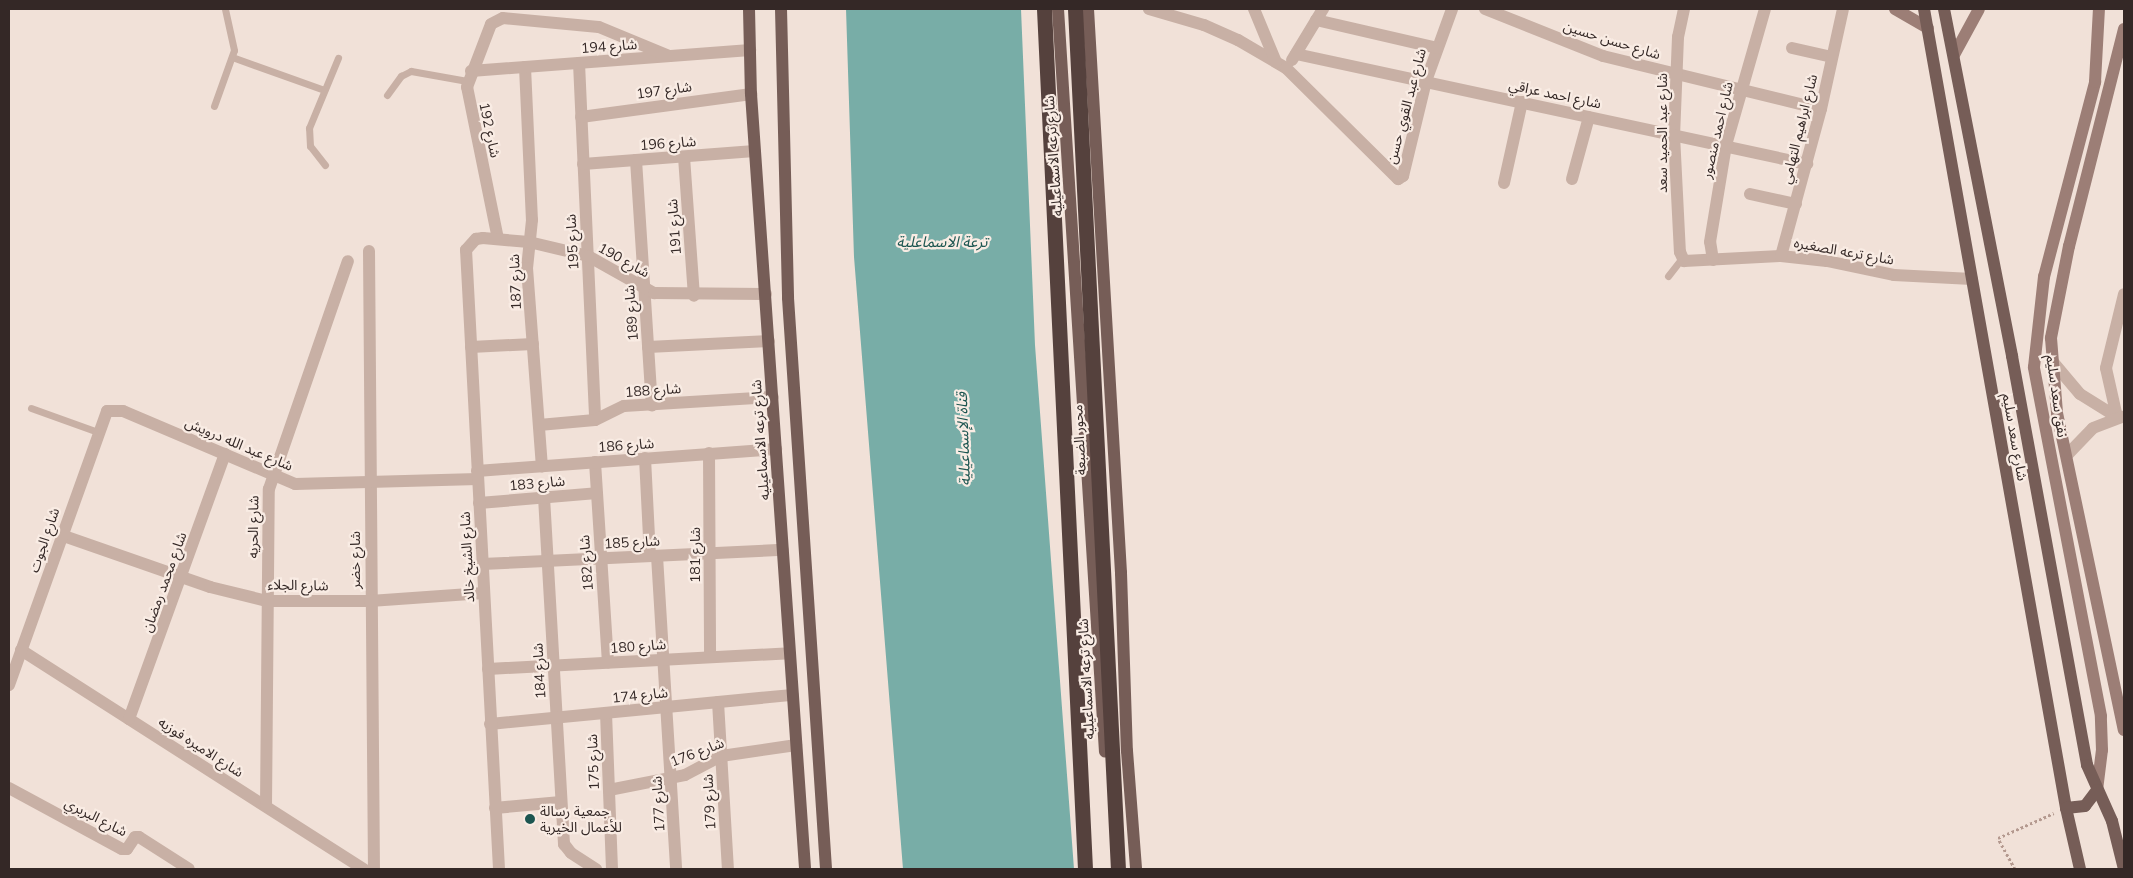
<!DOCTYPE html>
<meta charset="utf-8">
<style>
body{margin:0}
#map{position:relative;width:2133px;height:878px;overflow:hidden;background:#f1e1d8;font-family:Mulish,"Noto Sans Arabic",sans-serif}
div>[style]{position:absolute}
.water>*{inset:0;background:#78ada7}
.path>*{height:3px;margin-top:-1.5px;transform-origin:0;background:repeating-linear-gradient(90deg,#b4998f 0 2.5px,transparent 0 5px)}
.lane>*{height:7px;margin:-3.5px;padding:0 3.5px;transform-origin:3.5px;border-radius:3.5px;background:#c8b0a5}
.street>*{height:12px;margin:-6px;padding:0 6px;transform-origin:6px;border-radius:6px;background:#c8b0a5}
.secondary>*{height:12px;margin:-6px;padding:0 6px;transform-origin:6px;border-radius:6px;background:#9c7e76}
.primary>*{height:12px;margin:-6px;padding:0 6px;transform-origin:6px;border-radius:6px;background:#765d57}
.highway>*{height:15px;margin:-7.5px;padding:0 7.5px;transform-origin:7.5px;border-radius:7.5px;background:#55413d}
.dots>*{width:14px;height:14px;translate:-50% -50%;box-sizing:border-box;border:2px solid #f9ece4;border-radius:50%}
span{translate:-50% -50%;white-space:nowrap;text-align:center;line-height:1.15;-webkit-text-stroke:4.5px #f9ece4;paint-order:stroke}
.street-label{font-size:14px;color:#342826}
.poi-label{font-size:14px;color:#342826}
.left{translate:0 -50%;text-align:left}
.water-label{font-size:15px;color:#1c5550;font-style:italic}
.frame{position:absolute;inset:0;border:10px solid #342826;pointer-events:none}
</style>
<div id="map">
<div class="water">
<div style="clip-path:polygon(846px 9px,1021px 9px,1035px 345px,1074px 869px,903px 869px,854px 257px)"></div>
</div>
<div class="path">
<div style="left:2015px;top:869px;width:35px;rotate:-119deg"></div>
<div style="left:1998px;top:838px;width:61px;rotate:-24.1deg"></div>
</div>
<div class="lane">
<div style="left:232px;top:57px;width:98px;rotate:19.7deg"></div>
<div style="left:387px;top:95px;width:24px;rotate:-54deg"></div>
<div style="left:401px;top:76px;width:11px;rotate:-27deg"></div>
<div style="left:411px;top:71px;width:57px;rotate:10.1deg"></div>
<div style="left:214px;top:106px;width:59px;rotate:-70.3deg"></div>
<div style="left:234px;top:50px;width:42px;rotate:-102.4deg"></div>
<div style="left:325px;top:165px;width:24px;rotate:-128deg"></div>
<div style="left:310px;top:146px;width:18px;rotate:-93deg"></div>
<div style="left:309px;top:128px;width:76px;rotate:-67.5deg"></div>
<div style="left:1668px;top:276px;width:23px;rotate:-52deg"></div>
<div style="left:31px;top:408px;width:71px;rotate:19.7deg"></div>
</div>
<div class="street">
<div style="left:1149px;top:9px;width:57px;rotate:16.2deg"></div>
<div style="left:1204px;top:25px;width:37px;rotate:24deg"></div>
<div style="left:1238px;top:40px;width:56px;rotate:30.3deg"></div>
<div style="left:1286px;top:68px;width:158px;rotate:44.7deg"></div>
<div style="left:1398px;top:179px;width:6px;rotate:-31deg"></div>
<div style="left:1403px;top:176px;width:98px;rotate:-76.4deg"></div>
<div style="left:1426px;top:81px;width:77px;rotate:-70.1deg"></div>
<div style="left:1254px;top:9px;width:57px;rotate:67.5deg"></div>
<div style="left:1485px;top:9px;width:127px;rotate:21.7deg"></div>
<div style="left:1603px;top:56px;width:224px;rotate:13.7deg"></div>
<div style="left:1684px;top:9px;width:29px;rotate:102deg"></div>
<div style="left:1678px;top:37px;width:98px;rotate:92.3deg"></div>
<div style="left:1674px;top:135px;width:117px;rotate:87.1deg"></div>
<div style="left:1680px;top:252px;width:10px;rotate:66deg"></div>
<div style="left:1684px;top:261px;width:97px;rotate:-3deg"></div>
<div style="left:1781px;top:256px;width:46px;rotate:6.2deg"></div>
<div style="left:1827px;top:261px;width:68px;rotate:11.8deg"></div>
<div style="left:1894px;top:275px;width:78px;rotate:2.9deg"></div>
<div style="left:1316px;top:20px;width:124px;rotate:13deg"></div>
<div style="left:1792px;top:48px;width:41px;rotate:12.7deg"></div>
<div style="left:1296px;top:54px;width:523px;rotate:12.15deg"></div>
<div style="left:1292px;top:60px;width:60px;rotate:-58.7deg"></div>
<div style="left:579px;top:63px;width:357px;rotate:87.4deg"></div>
<div style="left:525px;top:67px;width:153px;rotate:87.4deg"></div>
<div style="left:532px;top:220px;width:48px;rotate:95.9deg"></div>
<div style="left:527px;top:268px;width:199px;rotate:85.7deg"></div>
<div style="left:471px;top:71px;width:280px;rotate:-4.3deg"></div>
<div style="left:581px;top:117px;width:172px;rotate:-7.7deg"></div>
<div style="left:684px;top:157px;width:139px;rotate:85.9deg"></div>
<div style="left:636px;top:160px;width:246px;rotate:86.3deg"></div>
<div style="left:583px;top:164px;width:172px;rotate:-4.3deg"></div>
<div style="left:1572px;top:179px;width:64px;rotate:-74.7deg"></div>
<div style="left:1504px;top:183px;width:83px;rotate:-77.5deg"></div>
<div style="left:1750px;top:194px;width:47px;rotate:12.3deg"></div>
<div style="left:498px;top:239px;width:155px;rotate:-101.5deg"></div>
<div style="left:467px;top:87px;width:67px;rotate:-69.1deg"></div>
<div style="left:491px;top:24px;width:13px;rotate:-27deg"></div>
<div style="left:503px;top:18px;width:96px;rotate:5.4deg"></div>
<div style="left:599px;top:27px;width:76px;rotate:22.5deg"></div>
<div style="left:369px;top:251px;width:618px;rotate:89.54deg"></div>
<div style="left:1781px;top:256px;width:152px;rotate:-74.8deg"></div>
<div style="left:1821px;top:109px;width:102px;rotate:-77.6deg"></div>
<div style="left:1713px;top:260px;width:18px;rotate:-99deg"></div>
<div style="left:1710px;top:242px;width:98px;rotate:-80.6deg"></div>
<div style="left:1726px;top:145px;width:141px;rotate:-74deg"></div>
<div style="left:471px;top:347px;width:62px;rotate:-2.8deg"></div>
<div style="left:648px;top:347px;width:121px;rotate:-2.8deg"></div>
<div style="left:2052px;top:361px;width:43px;rotate:49.7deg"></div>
<div style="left:2080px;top:394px;width:44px;rotate:31.9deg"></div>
<div style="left:2117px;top:417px;width:50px;rotate:-102.7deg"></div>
<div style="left:2106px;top:368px;width:76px;rotate:-76.3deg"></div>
<div style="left:539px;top:425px;width:56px;rotate:-5.1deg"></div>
<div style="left:595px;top:420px;width:32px;rotate:-26deg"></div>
<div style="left:624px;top:406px;width:149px;rotate:-3.5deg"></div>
<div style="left:709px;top:453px;width:204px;rotate:89.7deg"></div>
<div style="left:2067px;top:455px;width:37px;rotate:-46deg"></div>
<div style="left:2093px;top:428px;width:31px;rotate:-21deg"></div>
<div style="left:645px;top:458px;width:98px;rotate:87.1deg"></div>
<div style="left:595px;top:462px;width:201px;rotate:86.3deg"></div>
<div style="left:477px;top:471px;width:300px;rotate:-4.2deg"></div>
<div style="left:544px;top:497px;width:348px;rotate:86.7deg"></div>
<div style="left:564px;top:844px;width:11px;rotate:52deg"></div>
<div style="left:571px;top:853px;width:30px;rotate:33deg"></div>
<div style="left:479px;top:503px;width:118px;rotate:-4.8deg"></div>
<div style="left:61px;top:535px;width:158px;rotate:19.2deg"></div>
<div style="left:210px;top:587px;width:59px;rotate:13.8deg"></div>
<div style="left:267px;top:601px;width:103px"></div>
<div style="left:370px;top:601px;width:114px;rotate:-4deg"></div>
<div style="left:657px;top:556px;width:314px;rotate:86.5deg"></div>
<div style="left:482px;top:564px;width:301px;rotate:-2.7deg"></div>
<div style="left:21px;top:650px;width:407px;rotate:32.6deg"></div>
<div style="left:488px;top:669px;width:302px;rotate:-3deg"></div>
<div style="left:9px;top:685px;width:291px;rotate:-70.3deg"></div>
<div style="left:107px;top:411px;width:16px"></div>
<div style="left:123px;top:411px;width:187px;rotate:23deg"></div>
<div style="left:295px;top:484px;width:183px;rotate:-1.6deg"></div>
<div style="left:718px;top:702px;width:167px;rotate:86.6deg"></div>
<div style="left:606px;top:713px;width:156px;rotate:87.8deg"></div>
<div style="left:129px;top:719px;width:282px;rotate:-70.1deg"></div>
<div style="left:490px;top:724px;width:304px;rotate:-5.5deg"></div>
<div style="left:9px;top:788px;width:128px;rotate:28.4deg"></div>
<div style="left:122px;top:849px;width:5px"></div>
<div style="left:127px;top:849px;width:14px;rotate:-56deg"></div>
<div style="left:135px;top:837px;width:4px"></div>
<div style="left:139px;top:837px;width:59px;rotate:32.6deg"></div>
<div style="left:609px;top:790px;width:77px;rotate:-11.2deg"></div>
<div style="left:685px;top:775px;width:41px;rotate:-27.8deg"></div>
<div style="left:721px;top:756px;width:76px;rotate:-8.3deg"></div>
<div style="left:266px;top:806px;width:317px;rotate:-89.5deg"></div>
<div style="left:269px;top:489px;width:241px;rotate:-70.9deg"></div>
<div style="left:495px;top:808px;width:66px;rotate:-5.2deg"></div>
<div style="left:499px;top:869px;width:620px;rotate:-93.05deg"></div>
<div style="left:466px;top:250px;width:15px;rotate:-48deg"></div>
<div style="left:476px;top:239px;width:7px;rotate:-8deg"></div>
<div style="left:483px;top:238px;width:46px;rotate:5deg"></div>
<div style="left:529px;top:242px;width:61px;rotate:13.3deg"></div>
<div style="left:588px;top:256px;width:76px;rotate:29.3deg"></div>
<div style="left:654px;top:293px;width:112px;rotate:0.5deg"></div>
</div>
<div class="secondary">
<div style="left:1895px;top:9px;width:38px;rotate:30deg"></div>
<div style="left:2124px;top:29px;width:224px;rotate:104.2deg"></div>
<div style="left:2069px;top:246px;width:94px;rotate:101.1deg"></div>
<div style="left:2051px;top:338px;width:75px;rotate:85.4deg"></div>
<div style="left:2057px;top:413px;width:324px;rotate:78.1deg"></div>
<div style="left:1954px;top:55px;width:52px;rotate:-61.5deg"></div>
<div style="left:2097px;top:790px;width:40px;rotate:-82.9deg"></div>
<div style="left:2102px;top:750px;width:34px;rotate:-92deg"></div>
<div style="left:2101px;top:716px;width:355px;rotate:-100.9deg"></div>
<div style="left:2034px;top:367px;width:91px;rotate:-83.7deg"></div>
<div style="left:2044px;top:277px;width:202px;rotate:-75.3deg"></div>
<div style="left:2095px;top:82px;width:73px;rotate:-86.9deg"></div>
</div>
<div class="primary">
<div style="left:749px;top:9px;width:85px;rotate:88.7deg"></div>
<div style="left:751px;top:94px;width:777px;rotate:86.01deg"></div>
<div style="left:781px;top:9px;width:289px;rotate:88.6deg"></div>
<div style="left:788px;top:298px;width:572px;rotate:86.19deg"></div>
<div style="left:1058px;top:9px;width:744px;rotate:86.38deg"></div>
<div style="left:1088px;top:9px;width:565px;rotate:86.65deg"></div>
<div style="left:1121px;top:573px;width:178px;rotate:88.1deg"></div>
<div style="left:1127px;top:751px;width:118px;rotate:85.6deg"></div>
<div style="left:1924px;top:9px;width:812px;rotate:79.92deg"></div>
<div style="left:2066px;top:808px;width:63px;rotate:77.1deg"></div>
<div style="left:1944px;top:9px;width:354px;rotate:78.9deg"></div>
<div style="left:2012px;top:356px;width:416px;rotate:79.6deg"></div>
<div style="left:2087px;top:765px;width:61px;rotate:65.9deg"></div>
<div style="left:2112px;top:821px;width:49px;rotate:76deg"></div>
<div style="left:2066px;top:808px;width:19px;rotate:-6deg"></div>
<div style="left:2085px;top:806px;width:20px;rotate:-53deg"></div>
</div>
<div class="highway">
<div style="left:1044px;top:9px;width:861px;rotate:87.27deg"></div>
<div style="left:1075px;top:9px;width:861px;rotate:87.14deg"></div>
</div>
<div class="dots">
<div style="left:530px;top:819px;background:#1c5550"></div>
</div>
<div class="street-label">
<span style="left:1612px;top:40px;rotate:17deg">شارع حسن حسين</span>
<span style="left:609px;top:46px;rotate:-4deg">شارع 194</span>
<span style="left:664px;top:90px;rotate:-8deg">شارع 197</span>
<span style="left:1555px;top:94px;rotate:12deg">شارع احمد عراقي</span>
<span style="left:1406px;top:106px;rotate:-75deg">شارع عبد القوي حسن</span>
<span style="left:1799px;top:129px;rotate:-76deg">شارع ابراهيم التهامي</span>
<span style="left:490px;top:130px;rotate:78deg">شارع 192</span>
<span style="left:1717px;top:130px;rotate:-77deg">شارع احمد منصور</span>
<span style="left:1662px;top:133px;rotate:-90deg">شارع عبد الحميد سعد</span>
<span style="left:668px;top:143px;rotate:-4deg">شارع 196</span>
<span style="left:1053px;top:156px;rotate:-94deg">شارع ترعه الاسماعيليه</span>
<span style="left:674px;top:227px;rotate:-94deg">شارع 191</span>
<span style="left:572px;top:242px;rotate:-93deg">شارع 195</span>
<span style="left:1844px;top:251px;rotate:10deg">شارع ترعه الصغيره</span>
<span style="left:624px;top:260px;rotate:29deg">شارع 190</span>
<span style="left:515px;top:282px;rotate:-92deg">شارع 187</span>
<span style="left:631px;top:313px;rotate:-94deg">شارع 189</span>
<span style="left:653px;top:390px;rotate:-4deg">شارع 188</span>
<span style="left:2057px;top:396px;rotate:82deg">نفق سعد سليم</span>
<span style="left:2015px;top:437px;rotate:80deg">شارع سعد سليم</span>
<span style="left:760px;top:440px;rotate:-94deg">شارع ترعه الاسماعيليه</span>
<span style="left:1079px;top:440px;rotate:-93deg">محور الضبعة</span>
<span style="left:239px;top:444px;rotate:23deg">شارع عبد الله درويش</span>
<span style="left:626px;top:445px;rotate:-4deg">شارع 186</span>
<span style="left:537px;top:483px;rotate:-5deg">شارع 183</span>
<span style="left:253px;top:527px;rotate:-89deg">شارع الحريه</span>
<span style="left:44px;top:540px;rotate:-71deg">شارع الجوت</span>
<span style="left:632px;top:542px;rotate:-3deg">شارع 185</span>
<span style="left:695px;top:555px;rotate:-90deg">شارع 181</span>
<span style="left:467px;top:557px;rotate:-93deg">شارع الشيخ خالد</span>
<span style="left:355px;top:560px;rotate:-90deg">شارع خضر</span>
<span style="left:586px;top:563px;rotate:-94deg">شارع 182</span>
<span style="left:164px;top:582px;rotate:-70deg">شارع محمد رمضان</span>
<span style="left:298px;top:585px;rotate:1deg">شارع الجلاء</span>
<span style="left:638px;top:646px;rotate:-4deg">شارع 180</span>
<span style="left:539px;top:671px;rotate:-93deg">شارع 184</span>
<span style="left:1086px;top:679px;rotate:-93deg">شارع ترعه الاسماعيليه</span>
<span style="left:640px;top:695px;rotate:-6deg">شارع 174</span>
<span style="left:201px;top:747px;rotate:33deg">شارع الاميره فوزيه</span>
<span style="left:697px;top:752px;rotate:-21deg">شارع 176</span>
<span style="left:593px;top:762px;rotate:-92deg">شارع 175</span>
<span style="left:709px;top:802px;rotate:-93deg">شارع 179</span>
<span style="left:658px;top:804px;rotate:-93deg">شارع 177</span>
<span style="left:96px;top:817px;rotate:27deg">شارع البربري</span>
</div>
<div class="poi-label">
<span class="left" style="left:540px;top:819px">جمعية رسالة<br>للأعمال الخيرية</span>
</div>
<div class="water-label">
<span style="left:942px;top:242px">ترعة الاسماعلية</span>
<span style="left:963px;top:439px;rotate:-92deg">قناة الإسماعيلية</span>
</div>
<div class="frame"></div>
</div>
